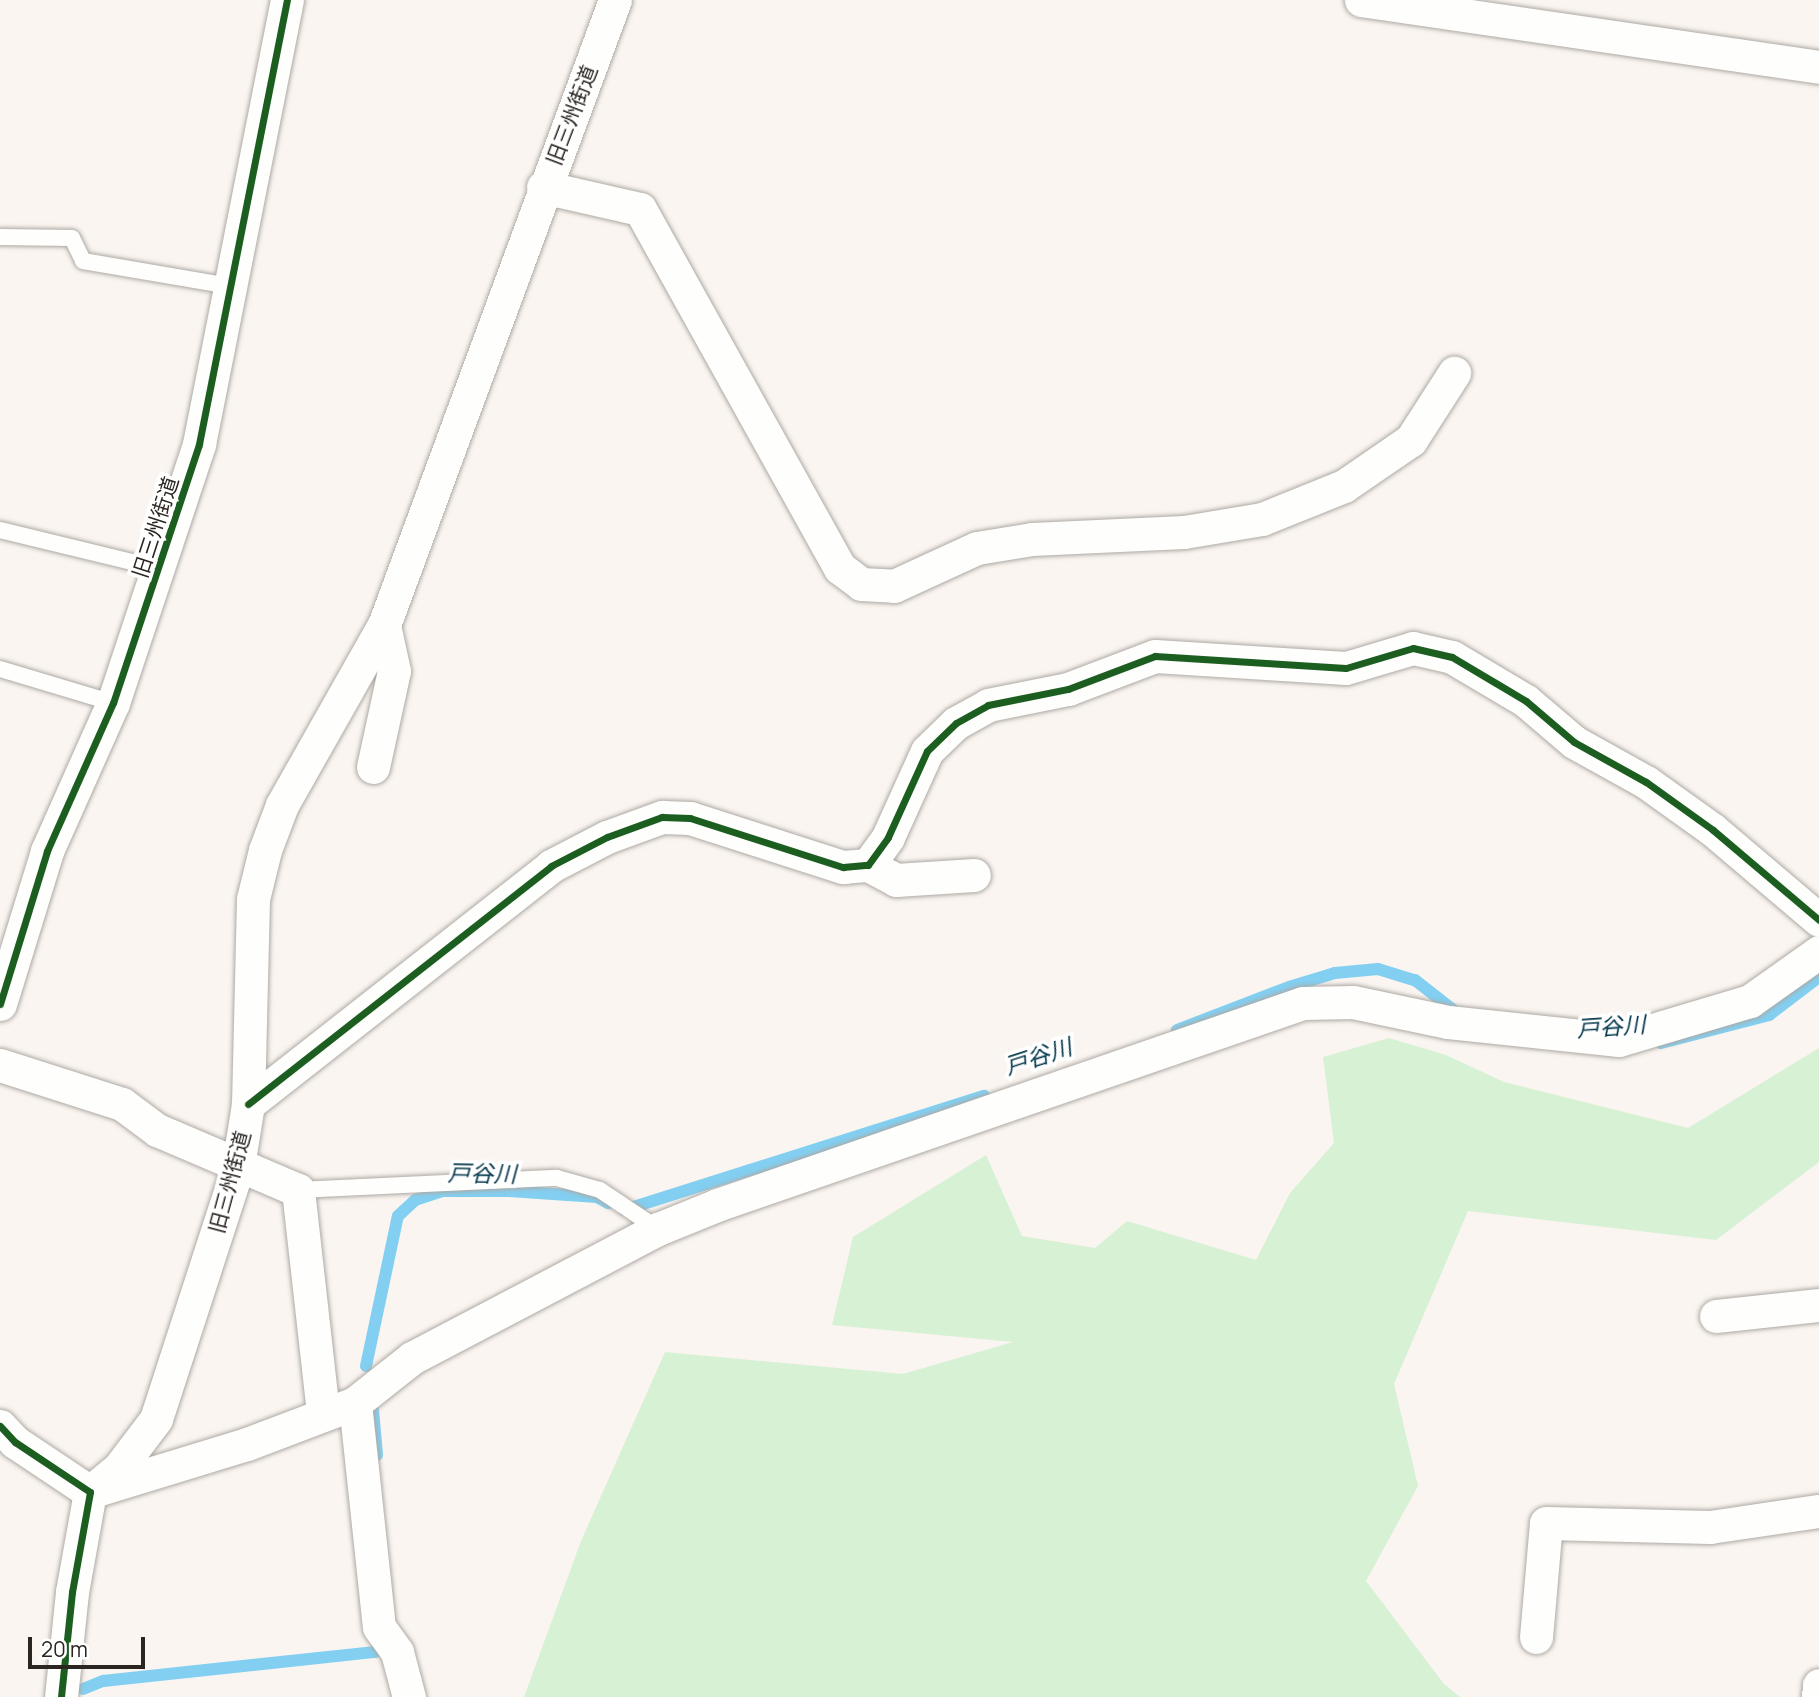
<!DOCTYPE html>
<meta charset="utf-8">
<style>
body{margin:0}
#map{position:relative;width:1819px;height:1697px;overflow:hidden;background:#faf5f0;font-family:Manrope,"Noto Sans JP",sans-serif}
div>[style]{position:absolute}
.green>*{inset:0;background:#d7f1d5}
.stream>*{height:12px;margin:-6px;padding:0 6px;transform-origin:6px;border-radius:6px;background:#83cff1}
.roads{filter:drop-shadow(0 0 2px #aea9a4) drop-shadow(0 0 2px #aea9a4)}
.lane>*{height:16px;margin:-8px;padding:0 8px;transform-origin:8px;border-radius:8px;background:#fefefd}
.street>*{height:33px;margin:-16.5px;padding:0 16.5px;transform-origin:16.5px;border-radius:16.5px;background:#fefefd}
.cycleway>*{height:7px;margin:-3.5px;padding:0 3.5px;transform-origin:3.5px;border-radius:3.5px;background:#1b5e20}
span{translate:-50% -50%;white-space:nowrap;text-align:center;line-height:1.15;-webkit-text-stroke:7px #fff;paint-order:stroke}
.street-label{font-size:21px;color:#2a2520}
.water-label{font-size:23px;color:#05384c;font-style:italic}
.scale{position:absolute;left:28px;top:1637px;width:117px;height:32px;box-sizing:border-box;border:4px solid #2a2520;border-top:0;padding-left:9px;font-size:21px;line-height:24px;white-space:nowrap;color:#2a2520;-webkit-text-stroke:5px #fff;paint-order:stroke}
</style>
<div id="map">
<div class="green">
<div style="clip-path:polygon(1389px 1038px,1446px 1055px,1504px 1082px,1688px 1128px,1819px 1048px,1819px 1162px,1716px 1240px,1468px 1211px,1394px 1384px,1418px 1486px,1366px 1581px,1444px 1684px,1460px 1697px,524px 1697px,581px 1541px,665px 1352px,903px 1374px,1013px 1342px,832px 1325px,853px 1237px,986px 1155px,1022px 1236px,1095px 1248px,1127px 1221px,1256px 1260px,1290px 1193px,1334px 1143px,1323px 1057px)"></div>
</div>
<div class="stream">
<div style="left:1177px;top:1030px;width:120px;rotate:-21deg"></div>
<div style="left:1289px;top:987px;width:48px;rotate:-16.9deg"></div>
<div style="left:1335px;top:973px;width:43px;rotate:-5.3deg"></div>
<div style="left:1378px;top:969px;width:39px;rotate:17deg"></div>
<div style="left:1415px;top:980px;width:53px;rotate:38.2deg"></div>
<div style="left:1661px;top:1043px;width:112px;rotate:-14.5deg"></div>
<div style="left:1769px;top:1015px;width:63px;rotate:-37.2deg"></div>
<div style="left:624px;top:1210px;width:378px;rotate:-17.6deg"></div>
<div style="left:366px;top:1366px;width:153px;rotate:-78deg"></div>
<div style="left:398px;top:1216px;width:23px;rotate:-43deg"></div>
<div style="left:415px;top:1200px;width:28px;rotate:-18deg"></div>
<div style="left:442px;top:1191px;width:67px"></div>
<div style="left:509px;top:1191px;width:88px;rotate:3.9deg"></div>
<div style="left:597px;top:1197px;width:13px;rotate:29deg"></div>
<div style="left:373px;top:1410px;width:45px;rotate:84.9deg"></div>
<div style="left:83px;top:1689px;width:22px;rotate:-22deg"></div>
<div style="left:103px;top:1681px;width:274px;rotate:-6.1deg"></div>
<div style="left:375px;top:1652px;width:17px;rotate:-54deg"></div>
</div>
<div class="roads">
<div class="lane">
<div style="left:0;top:237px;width:72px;rotate:0.8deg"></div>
<div style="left:72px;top:238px;width:25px;rotate:64deg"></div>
<div style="left:83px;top:261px;width:148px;rotate:9.7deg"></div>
<div style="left:0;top:530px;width:166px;rotate:13.6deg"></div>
<div style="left:0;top:669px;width:118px;rotate:16.7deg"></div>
<div style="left:298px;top:1190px;width:259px;rotate:-2.7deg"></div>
<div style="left:557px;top:1178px;width:45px;rotate:15.6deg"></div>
<div style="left:600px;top:1190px;width:70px;rotate:33.9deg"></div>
</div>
<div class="street">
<div style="left:1361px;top:0;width:463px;rotate:8.3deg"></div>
<div style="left:543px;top:187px;width:99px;rotate:12.8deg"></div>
<div style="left:640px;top:209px;width:411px;rotate:60.9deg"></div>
<div style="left:840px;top:568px;width:26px;rotate:37deg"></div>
<div style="left:861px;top:584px;width:33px;rotate:3deg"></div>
<div style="left:894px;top:586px;width:91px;rotate:-24.6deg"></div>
<div style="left:977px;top:548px;width:56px;rotate:-9.3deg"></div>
<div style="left:1032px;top:539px;width:152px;rotate:-2.6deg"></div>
<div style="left:1184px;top:532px;width:79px;rotate:-9.5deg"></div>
<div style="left:1262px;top:519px;width:88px;rotate:-21.9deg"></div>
<div style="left:1344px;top:486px;width:81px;rotate:-34.5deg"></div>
<div style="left:1411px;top:440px;width:80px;rotate:-57.3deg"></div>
<div style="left:373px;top:767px;width:98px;rotate:-77.7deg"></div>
<div style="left:394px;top:671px;width:47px;rotate:-102.3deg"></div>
<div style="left:868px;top:865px;width:32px;rotate:28deg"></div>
<div style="left:896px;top:880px;width:78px;rotate:-3.7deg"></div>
<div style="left:0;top:1004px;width:160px;rotate:-72.9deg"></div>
<div style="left:47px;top:851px;width:162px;rotate:-66deg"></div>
<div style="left:113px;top:703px;width:273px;rotate:-71.6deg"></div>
<div style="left:199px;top:444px;width:453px;rotate:-78.8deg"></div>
<div style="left:0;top:1065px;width:128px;rotate:17.7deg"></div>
<div style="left:122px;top:1104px;width:44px;rotate:36.6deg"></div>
<div style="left:157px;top:1130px;width:153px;rotate:23.1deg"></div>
<div style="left:298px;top:1190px;width:225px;rotate:83.6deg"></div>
<div style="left:248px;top:1104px;width:385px;rotate:-38.1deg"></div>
<div style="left:551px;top:866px;width:63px;rotate:-27.4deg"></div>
<div style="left:607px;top:837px;width:59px;rotate:-20deg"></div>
<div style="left:662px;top:817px;width:28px;rotate:2deg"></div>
<div style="left:690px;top:818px;width:161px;rotate:17.8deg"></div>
<div style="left:843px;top:867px;width:25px;rotate:-5deg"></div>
<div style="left:868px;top:865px;width:34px;rotate:-54deg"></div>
<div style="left:888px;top:837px;width:94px;rotate:-65.6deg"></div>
<div style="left:927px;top:751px;width:40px;rotate:-44deg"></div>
<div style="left:956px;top:723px;width:37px;rotate:-29deg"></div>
<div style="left:988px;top:705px;width:82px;rotate:-11.3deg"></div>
<div style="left:1068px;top:689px;width:93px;rotate:-20.8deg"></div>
<div style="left:1155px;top:656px;width:191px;rotate:3.6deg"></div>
<div style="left:1346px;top:668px;width:70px;rotate:-16.6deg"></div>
<div style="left:1413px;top:648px;width:40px;rotate:13deg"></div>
<div style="left:1452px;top:657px;width:86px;rotate:30.7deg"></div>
<div style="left:1526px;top:701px;width:63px;rotate:40.5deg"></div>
<div style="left:1574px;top:742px;width:82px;rotate:29.1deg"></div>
<div style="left:1646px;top:782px;width:82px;rotate:35.6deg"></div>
<div style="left:1713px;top:830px;width:139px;rotate:40.3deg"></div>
<div style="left:1716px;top:1316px;width:104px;rotate:-6.1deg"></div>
<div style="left:355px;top:1403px;width:225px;rotate:83.9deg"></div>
<div style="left:379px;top:1627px;width:31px;rotate:54deg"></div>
<div style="left:397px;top:1652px;width:47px;rotate:75.1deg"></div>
<div style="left:0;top:1426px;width:22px;rotate:47deg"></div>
<div style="left:15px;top:1442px;width:90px;rotate:33.7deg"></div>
<div style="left:95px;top:1488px;width:31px;rotate:-40deg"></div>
<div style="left:119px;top:1468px;width:61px;rotate:-52.9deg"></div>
<div style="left:156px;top:1419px;width:266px;rotate:-72deg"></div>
<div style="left:238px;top:1166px;width:63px;rotate:-80.8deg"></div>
<div style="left:248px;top:1104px;width:205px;rotate:-88.6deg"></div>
<div style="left:253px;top:899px;width:50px;rotate:-76.2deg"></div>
<div style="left:265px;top:850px;width:48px;rotate:-69.3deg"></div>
<div style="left:282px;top:805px;width:207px;rotate:-60.5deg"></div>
<div style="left:384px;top:625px;width:666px;rotate:-69.72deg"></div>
<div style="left:90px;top:1492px;width:164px;rotate:-17deg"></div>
<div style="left:247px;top:1444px;width:116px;rotate:-20.8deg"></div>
<div style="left:355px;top:1403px;width:73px;rotate:-38.3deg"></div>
<div style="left:412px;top:1358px;width:278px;rotate:-27.7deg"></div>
<div style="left:658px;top:1229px;width:64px;rotate:-22.1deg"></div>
<div style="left:717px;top:1205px;width:620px;rotate:-19.02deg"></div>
<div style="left:1303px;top:1003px;width:50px;rotate:-1.1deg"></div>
<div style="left:1353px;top:1002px;width:97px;rotate:11.9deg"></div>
<div style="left:1448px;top:1022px;width:172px;rotate:6deg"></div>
<div style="left:1619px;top:1040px;width:137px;rotate:-16.6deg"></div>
<div style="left:1750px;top:1001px;width:85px;rotate:-35.4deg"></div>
<div style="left:1536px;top:1637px;width:114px;rotate:-85deg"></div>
<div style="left:1546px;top:1523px;width:164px;rotate:1.4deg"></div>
<div style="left:1710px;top:1527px;width:110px;rotate:-8.4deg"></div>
<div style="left:61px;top:1697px;width:106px;rotate:-84deg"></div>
<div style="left:72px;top:1592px;width:102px;rotate:-79.8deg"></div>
<div style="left:1818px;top:1697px;width:12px;rotate:-85deg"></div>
</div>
</div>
<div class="cycleway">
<div style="left:0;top:1004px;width:160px;rotate:-72.9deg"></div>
<div style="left:47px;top:851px;width:162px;rotate:-66deg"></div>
<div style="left:113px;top:703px;width:273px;rotate:-71.6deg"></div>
<div style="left:199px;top:444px;width:453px;rotate:-78.8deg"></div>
<div style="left:248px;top:1104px;width:385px;rotate:-38.1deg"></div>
<div style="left:551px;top:866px;width:63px;rotate:-27.4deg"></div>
<div style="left:607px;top:837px;width:59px;rotate:-20deg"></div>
<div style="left:662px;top:817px;width:28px;rotate:2deg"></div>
<div style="left:690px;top:818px;width:161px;rotate:17.8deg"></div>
<div style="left:843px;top:867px;width:25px;rotate:-5deg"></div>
<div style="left:868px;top:865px;width:34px;rotate:-54deg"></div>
<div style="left:888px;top:837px;width:94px;rotate:-65.6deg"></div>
<div style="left:927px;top:751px;width:40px;rotate:-44deg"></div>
<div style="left:956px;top:723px;width:37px;rotate:-29deg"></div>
<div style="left:988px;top:705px;width:82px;rotate:-11.3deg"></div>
<div style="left:1068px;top:689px;width:93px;rotate:-20.8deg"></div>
<div style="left:1155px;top:656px;width:191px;rotate:3.6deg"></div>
<div style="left:1346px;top:668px;width:70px;rotate:-16.6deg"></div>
<div style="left:1413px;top:648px;width:40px;rotate:13deg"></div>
<div style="left:1452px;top:657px;width:86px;rotate:30.7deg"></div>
<div style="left:1526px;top:701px;width:63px;rotate:40.5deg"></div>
<div style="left:1574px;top:742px;width:82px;rotate:29.1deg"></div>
<div style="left:1646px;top:782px;width:82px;rotate:35.6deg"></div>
<div style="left:1713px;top:830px;width:139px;rotate:40.3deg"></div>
<div style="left:0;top:1426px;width:22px;rotate:47deg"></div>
<div style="left:15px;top:1442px;width:90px;rotate:33.7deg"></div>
<div style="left:90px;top:1492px;width:102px;rotate:100.2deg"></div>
<div style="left:72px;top:1592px;width:106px;rotate:96deg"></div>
</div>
<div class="street-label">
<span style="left:571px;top:115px;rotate:-69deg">旧三州街道</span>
<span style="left:155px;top:527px;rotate:-72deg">旧三州街道</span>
<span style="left:229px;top:1182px;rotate:-75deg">旧三州街道</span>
</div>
<div class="water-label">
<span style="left:1611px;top:1026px;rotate:-4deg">戸谷川</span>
<span style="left:1038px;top:1056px;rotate:-18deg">戸谷川</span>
<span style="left:482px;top:1173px;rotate:1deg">戸谷川</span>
</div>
<div class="scale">20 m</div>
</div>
